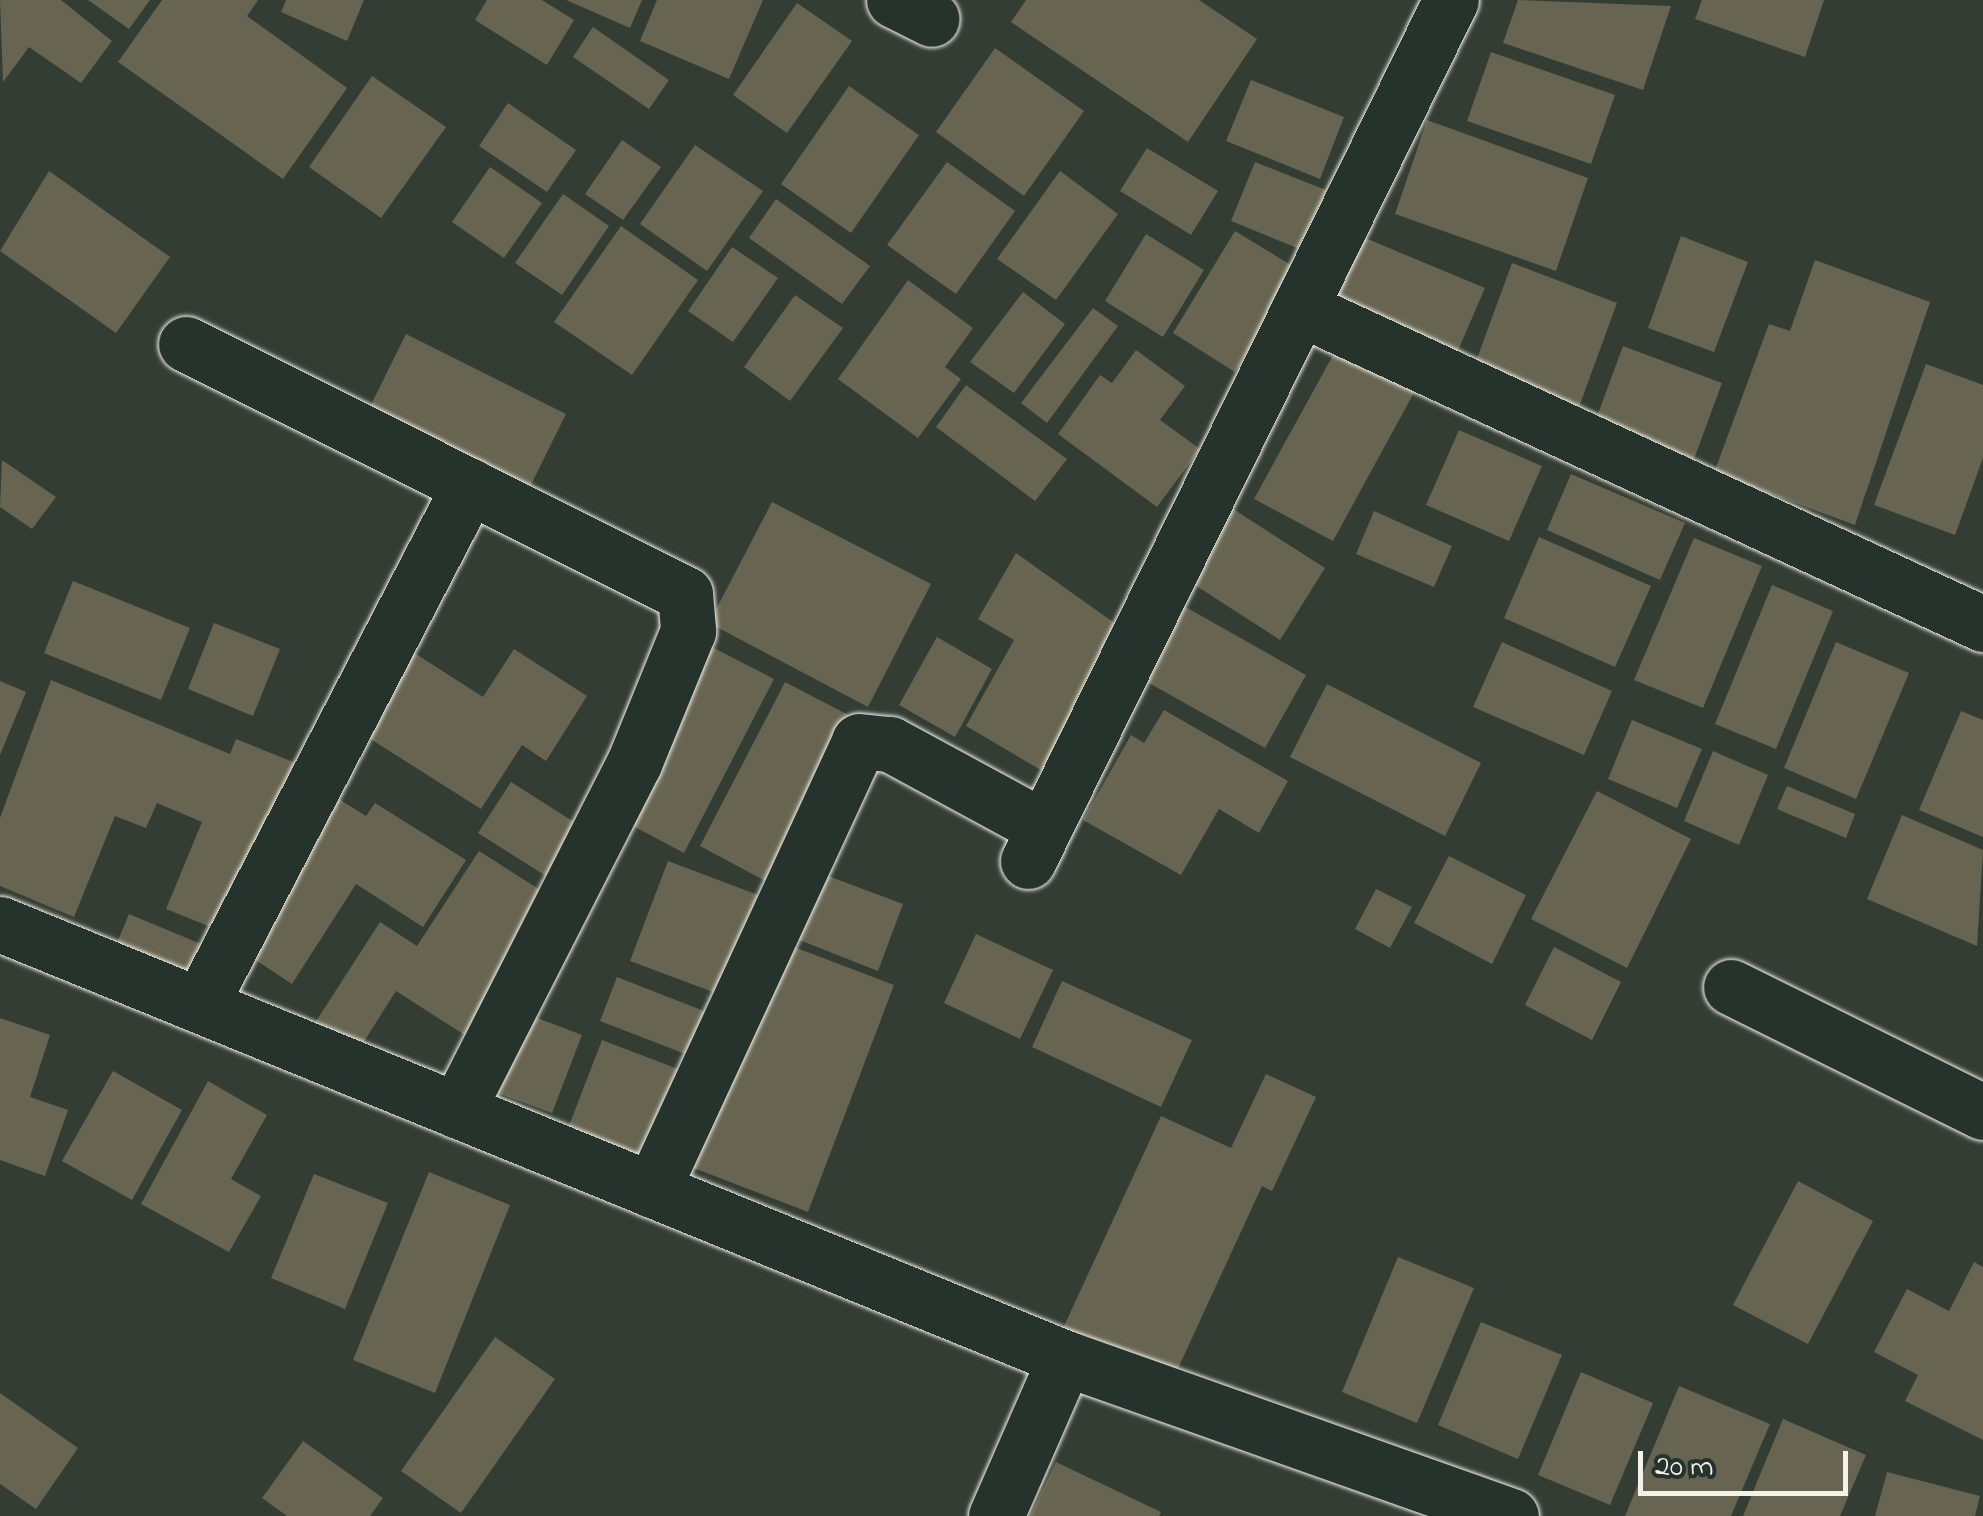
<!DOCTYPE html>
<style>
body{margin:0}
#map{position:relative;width:1983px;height:1516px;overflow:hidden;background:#333d34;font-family:"Indie Flower",sans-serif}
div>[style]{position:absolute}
.building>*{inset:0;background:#676451}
.roads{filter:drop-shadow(0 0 2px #f4f1e8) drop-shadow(0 0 2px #f4f1e8)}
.street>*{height:55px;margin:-27.5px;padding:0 27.5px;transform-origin:27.5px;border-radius:27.5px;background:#26332d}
span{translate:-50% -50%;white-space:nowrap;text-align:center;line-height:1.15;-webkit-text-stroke:8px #26332d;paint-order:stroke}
.scale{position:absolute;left:1638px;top:1451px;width:210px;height:45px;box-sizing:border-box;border:5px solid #f4f1e8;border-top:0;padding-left:12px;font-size:30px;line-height:35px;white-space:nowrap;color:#f4f1e8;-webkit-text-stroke:8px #26332d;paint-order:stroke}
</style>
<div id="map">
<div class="building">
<div style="clip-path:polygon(0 0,61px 0,112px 41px,81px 83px,29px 47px,3px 82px)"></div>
<div style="clip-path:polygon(88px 0,150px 0,129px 29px)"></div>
<div style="clip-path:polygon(162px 0,258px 0,247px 16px,347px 88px,283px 179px,118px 62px)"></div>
<div style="clip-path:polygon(286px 0,364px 0,347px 41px,281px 12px)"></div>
<div style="clip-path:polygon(487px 0,542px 0,574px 20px,547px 65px,475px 20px)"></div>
<div style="clip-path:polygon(566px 0,642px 0,630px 28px)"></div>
<div style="clip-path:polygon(657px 0,763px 0,729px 79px,640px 41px)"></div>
<div style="clip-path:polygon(1026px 0,1199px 0,1257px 39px,1188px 142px,1011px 22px)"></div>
<div style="clip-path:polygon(1518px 0,1671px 6px,1643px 90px,1503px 43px)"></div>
<div style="clip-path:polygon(1702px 0,1824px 0,1805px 57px,1695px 19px)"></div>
<div style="clip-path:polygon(797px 3px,852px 41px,787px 133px,733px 95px)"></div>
<div style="clip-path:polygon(593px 27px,669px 80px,649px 109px,573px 57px)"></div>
<div style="clip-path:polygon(995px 48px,1084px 111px,1024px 196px,936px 132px)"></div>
<div style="clip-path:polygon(1491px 52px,1615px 95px,1591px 164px,1467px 121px)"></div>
<div style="clip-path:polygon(372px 76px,446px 127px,381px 218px,309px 167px)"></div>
<div style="clip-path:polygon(1251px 80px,1344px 117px,1320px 179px,1226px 141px)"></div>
<div style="clip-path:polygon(849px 86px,919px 135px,851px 233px,781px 184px)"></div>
<div style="clip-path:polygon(508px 103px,576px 150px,547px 192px,479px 146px)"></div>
<div style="clip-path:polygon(1427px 120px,1588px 178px,1556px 271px,1395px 214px)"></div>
<div style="clip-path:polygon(622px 140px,661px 167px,623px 220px,585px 194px)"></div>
<div style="clip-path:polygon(695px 145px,763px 191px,707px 271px,640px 224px)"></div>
<div style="clip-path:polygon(1147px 148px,1218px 191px,1191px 235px,1120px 191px)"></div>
<div style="clip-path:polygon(947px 162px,1015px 211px,956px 294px,887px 245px)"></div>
<div style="clip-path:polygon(1255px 162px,1326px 190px,1302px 250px,1231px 221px)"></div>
<div style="clip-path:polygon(490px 167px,542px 203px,504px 258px,452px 222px)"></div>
<div style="clip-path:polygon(49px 171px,170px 257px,116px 333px,0 251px)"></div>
<div style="clip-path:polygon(1060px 171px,1118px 214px,1056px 300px,997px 259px)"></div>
<div style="clip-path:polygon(563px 194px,609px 226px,562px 295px,515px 263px)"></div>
<div style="clip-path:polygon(776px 199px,870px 266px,842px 304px,749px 238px)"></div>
<div style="clip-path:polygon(621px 226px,698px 280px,632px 375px,554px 322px)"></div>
<div style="clip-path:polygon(1235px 231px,1299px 270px,1235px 372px,1173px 333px)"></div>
<div style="clip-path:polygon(1146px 234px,1204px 270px,1163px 337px,1105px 301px)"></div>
<div style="clip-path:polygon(1358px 235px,1485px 288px,1453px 362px,1328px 308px)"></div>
<div style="clip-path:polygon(1681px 236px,1748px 262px,1714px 352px,1648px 328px)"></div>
<div style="clip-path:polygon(732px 247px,778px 278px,733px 342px,688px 311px)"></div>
<div style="clip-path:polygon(1815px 260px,1930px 302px,1855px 525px,1714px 473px,1769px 324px,1790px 331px)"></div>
<div style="clip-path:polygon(1512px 263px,1617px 303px,1576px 415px,1471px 375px)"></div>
<div style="clip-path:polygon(908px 280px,973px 328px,945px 367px,961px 379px,918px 438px,838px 379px)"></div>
<div style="clip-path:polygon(1023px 292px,1065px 324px,1014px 393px,970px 362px)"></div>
<div style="clip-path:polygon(795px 295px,843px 328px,790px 401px,744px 367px)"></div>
<div style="clip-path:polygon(1093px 308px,1118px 326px,1047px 423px,1021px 403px)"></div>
<div style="clip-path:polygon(406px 334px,566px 414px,521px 505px,361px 425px)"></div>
<div style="clip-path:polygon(1338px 346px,1416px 389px,1333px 541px,1254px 499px)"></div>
<div style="clip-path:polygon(1623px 346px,1722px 383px,1694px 459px,1595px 422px)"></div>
<div style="clip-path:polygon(1136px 350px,1185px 386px,1160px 420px,1200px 449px,1157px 507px,1058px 434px,1100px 375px,1112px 383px)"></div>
<div style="clip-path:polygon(1926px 364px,1983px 385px,1983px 458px,1955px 535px,1874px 505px)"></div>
<div style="clip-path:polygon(966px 385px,1067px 459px,1035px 501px,936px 427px)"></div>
<div style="clip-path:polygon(1459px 430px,1542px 466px,1509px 541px,1426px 505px)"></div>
<div style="clip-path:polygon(2px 460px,56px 497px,32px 529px,0 507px)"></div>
<div style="clip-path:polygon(1571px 474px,1685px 523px,1660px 580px,1547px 530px)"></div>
<div style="clip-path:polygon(772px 502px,931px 584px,868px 707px,709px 623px)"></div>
<div style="clip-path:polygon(1227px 505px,1325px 568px,1280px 640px,1181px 576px)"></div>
<div style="clip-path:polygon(1374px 511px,1452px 546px,1434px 587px,1356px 554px)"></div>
<div style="clip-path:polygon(1539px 537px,1651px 586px,1615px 667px,1504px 618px)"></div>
<div style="clip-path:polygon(1694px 538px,1762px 566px,1703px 708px,1634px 680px)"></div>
<div style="clip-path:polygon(1016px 553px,1127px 632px,1046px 773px,966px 726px,1014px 640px,978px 619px)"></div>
<div style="clip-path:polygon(73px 581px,190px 628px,161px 700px,44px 653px)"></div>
<div style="clip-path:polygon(1772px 585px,1833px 611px,1776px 749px,1715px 724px)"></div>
<div style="clip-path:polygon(1182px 605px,1306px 675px,1265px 748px,1140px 678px)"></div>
<div style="clip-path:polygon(214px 623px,280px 649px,253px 716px,188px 689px)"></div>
<div style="clip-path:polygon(937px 637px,992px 669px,955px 737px,899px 705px)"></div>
<div style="clip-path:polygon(1502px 642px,1612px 691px,1584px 755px,1473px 707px)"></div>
<div style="clip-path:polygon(1836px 642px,1909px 673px,1856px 799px,1784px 768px)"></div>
<div style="clip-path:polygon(402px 645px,483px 697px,514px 649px,587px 696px,546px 761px,522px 745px,481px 809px,350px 726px)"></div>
<div style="clip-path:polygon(708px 645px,774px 679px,684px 853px,618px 818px)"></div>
<div style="clip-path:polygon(51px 680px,230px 754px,236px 739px,303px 766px,233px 936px,166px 909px,202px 822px,157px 803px,146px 828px,115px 816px,74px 917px,0 886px,0 818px)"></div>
<div style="clip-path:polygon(0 681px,26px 692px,0 755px)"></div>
<div style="clip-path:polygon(785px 682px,858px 720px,773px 885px,700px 846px)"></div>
<div style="clip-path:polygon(1327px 684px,1481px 763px,1445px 836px,1290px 757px)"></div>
<div style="clip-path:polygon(1164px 710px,1288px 781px,1259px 833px,1219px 809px,1181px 875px,1083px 820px,1131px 735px,1144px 743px)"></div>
<div style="clip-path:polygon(1961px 711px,1983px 720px,1983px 837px,1919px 810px)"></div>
<div style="clip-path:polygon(1632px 720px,1702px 749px,1677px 808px,1608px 779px)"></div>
<div style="clip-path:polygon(1713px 751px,1768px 775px,1739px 845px,1684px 821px)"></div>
<div style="clip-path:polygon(511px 782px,593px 834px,560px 885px,478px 833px)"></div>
<div style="clip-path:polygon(1787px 786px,1855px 814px,1846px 838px,1777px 809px)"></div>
<div style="clip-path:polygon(1597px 791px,1691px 839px,1627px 968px,1531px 919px)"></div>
<div style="clip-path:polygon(331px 794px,366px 816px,375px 803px,466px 860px,423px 927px,356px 884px,292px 984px,233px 945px)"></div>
<div style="clip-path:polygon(1902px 815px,1983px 850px,1977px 946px,1867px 899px)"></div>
<div style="clip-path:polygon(479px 851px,562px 904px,474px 1041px,396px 991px,356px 1054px,313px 1026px,380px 922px,417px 946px)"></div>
<div style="clip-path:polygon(1449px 856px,1526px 895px,1492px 964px,1414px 923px)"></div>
<div style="clip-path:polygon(668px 861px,758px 895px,721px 995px,630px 961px)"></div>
<div style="clip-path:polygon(804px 867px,903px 904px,878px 971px,779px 932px)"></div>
<div style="clip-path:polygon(1376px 889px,1412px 907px,1390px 948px,1355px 929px)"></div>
<div style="clip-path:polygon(129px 914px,218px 951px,200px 991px,112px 955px)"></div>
<div style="clip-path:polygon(976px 934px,1053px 970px,1020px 1039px,944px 1003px)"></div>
<div style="clip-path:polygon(768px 937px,894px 985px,808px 1212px,683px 1164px)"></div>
<div style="clip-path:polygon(1554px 947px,1621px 982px,1592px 1040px,1525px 1005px)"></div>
<div style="clip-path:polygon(617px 977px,709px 1013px,693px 1057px,600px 1021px)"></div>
<div style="clip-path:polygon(1062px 981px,1192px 1040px,1161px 1107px,1032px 1047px)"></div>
<div style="clip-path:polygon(527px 1014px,582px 1035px,552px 1113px,498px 1093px)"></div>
<div style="clip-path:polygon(0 1018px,50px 1035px,30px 1097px,68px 1110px,45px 1176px,0 1160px)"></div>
<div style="clip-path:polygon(602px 1040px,691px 1074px,654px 1170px,565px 1136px)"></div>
<div style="clip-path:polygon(113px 1071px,182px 1110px,132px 1200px,62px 1161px)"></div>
<div style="clip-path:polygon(1266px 1074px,1316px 1097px,1272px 1191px,1262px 1186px,1169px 1388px,1059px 1337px,1161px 1116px,1231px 1148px)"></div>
<div style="clip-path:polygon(208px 1081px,267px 1115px,231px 1179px,261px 1196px,229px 1252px,141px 1204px)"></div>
<div style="clip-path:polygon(429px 1172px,510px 1205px,435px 1393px,353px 1360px)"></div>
<div style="clip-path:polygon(314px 1174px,388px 1203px,345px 1309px,271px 1278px)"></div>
<div style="clip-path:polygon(1798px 1181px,1873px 1221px,1808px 1344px,1733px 1305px)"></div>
<div style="clip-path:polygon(1398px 1257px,1474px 1288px,1417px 1423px,1342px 1392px)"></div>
<div style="clip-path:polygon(1974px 1262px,1983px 1267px,1983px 1440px,1905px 1401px,1918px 1375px,1874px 1352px,1907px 1289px,1949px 1311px)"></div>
<div style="clip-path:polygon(1481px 1322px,1562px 1355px,1518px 1459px,1438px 1425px)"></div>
<div style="clip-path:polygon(495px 1337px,555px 1379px,461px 1513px,401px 1471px)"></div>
<div style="clip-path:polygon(1581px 1372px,1653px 1403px,1610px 1505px,1538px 1475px)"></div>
<div style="clip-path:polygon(1679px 1386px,1770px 1424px,1731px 1516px,1625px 1516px)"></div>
<div style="clip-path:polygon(0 1393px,78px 1448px,36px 1509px,0 1484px)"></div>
<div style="clip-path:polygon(1783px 1419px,1866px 1455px,1840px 1516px,1743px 1516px)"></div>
<div style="clip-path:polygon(303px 1441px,383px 1498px,370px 1516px,287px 1516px,262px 1498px)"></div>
<div style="clip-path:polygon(1056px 1462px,1161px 1512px,1159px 1516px,1030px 1516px)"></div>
<div style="clip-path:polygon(1887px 1472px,1980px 1496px,1975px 1516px,1875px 1516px)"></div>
</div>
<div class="roads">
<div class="street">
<div style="left:894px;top:0;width:42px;rotate:26.6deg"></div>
<div style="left:1306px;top:311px;width:746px;rotate:24.81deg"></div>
<div style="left:186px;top:344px;width:558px;rotate:26.61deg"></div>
<div style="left:685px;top:594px;width:37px;rotate:85deg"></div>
<div style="left:688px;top:631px;width:143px;rotate:112.2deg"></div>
<div style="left:634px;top:763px;width:390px;rotate:117deg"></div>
<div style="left:1028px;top:861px;width:959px;rotate:-63.84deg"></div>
<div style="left:0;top:924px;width:1150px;rotate:22.17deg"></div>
<div style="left:1065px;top:1358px;width:473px;rotate:19.5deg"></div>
<div style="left:1731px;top:987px;width:281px;rotate:26.4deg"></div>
<div style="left:200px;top:1005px;width:585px;rotate:-62.6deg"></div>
<div style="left:652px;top:1190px;width:494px;rotate:-65.2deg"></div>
<div style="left:859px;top:741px;width:31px;rotate:6deg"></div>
<div style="left:890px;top:744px;width:174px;rotate:28.5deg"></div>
<div style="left:996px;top:1516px;width:172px;rotate:-66.4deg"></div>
</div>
</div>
<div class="scale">20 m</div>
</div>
